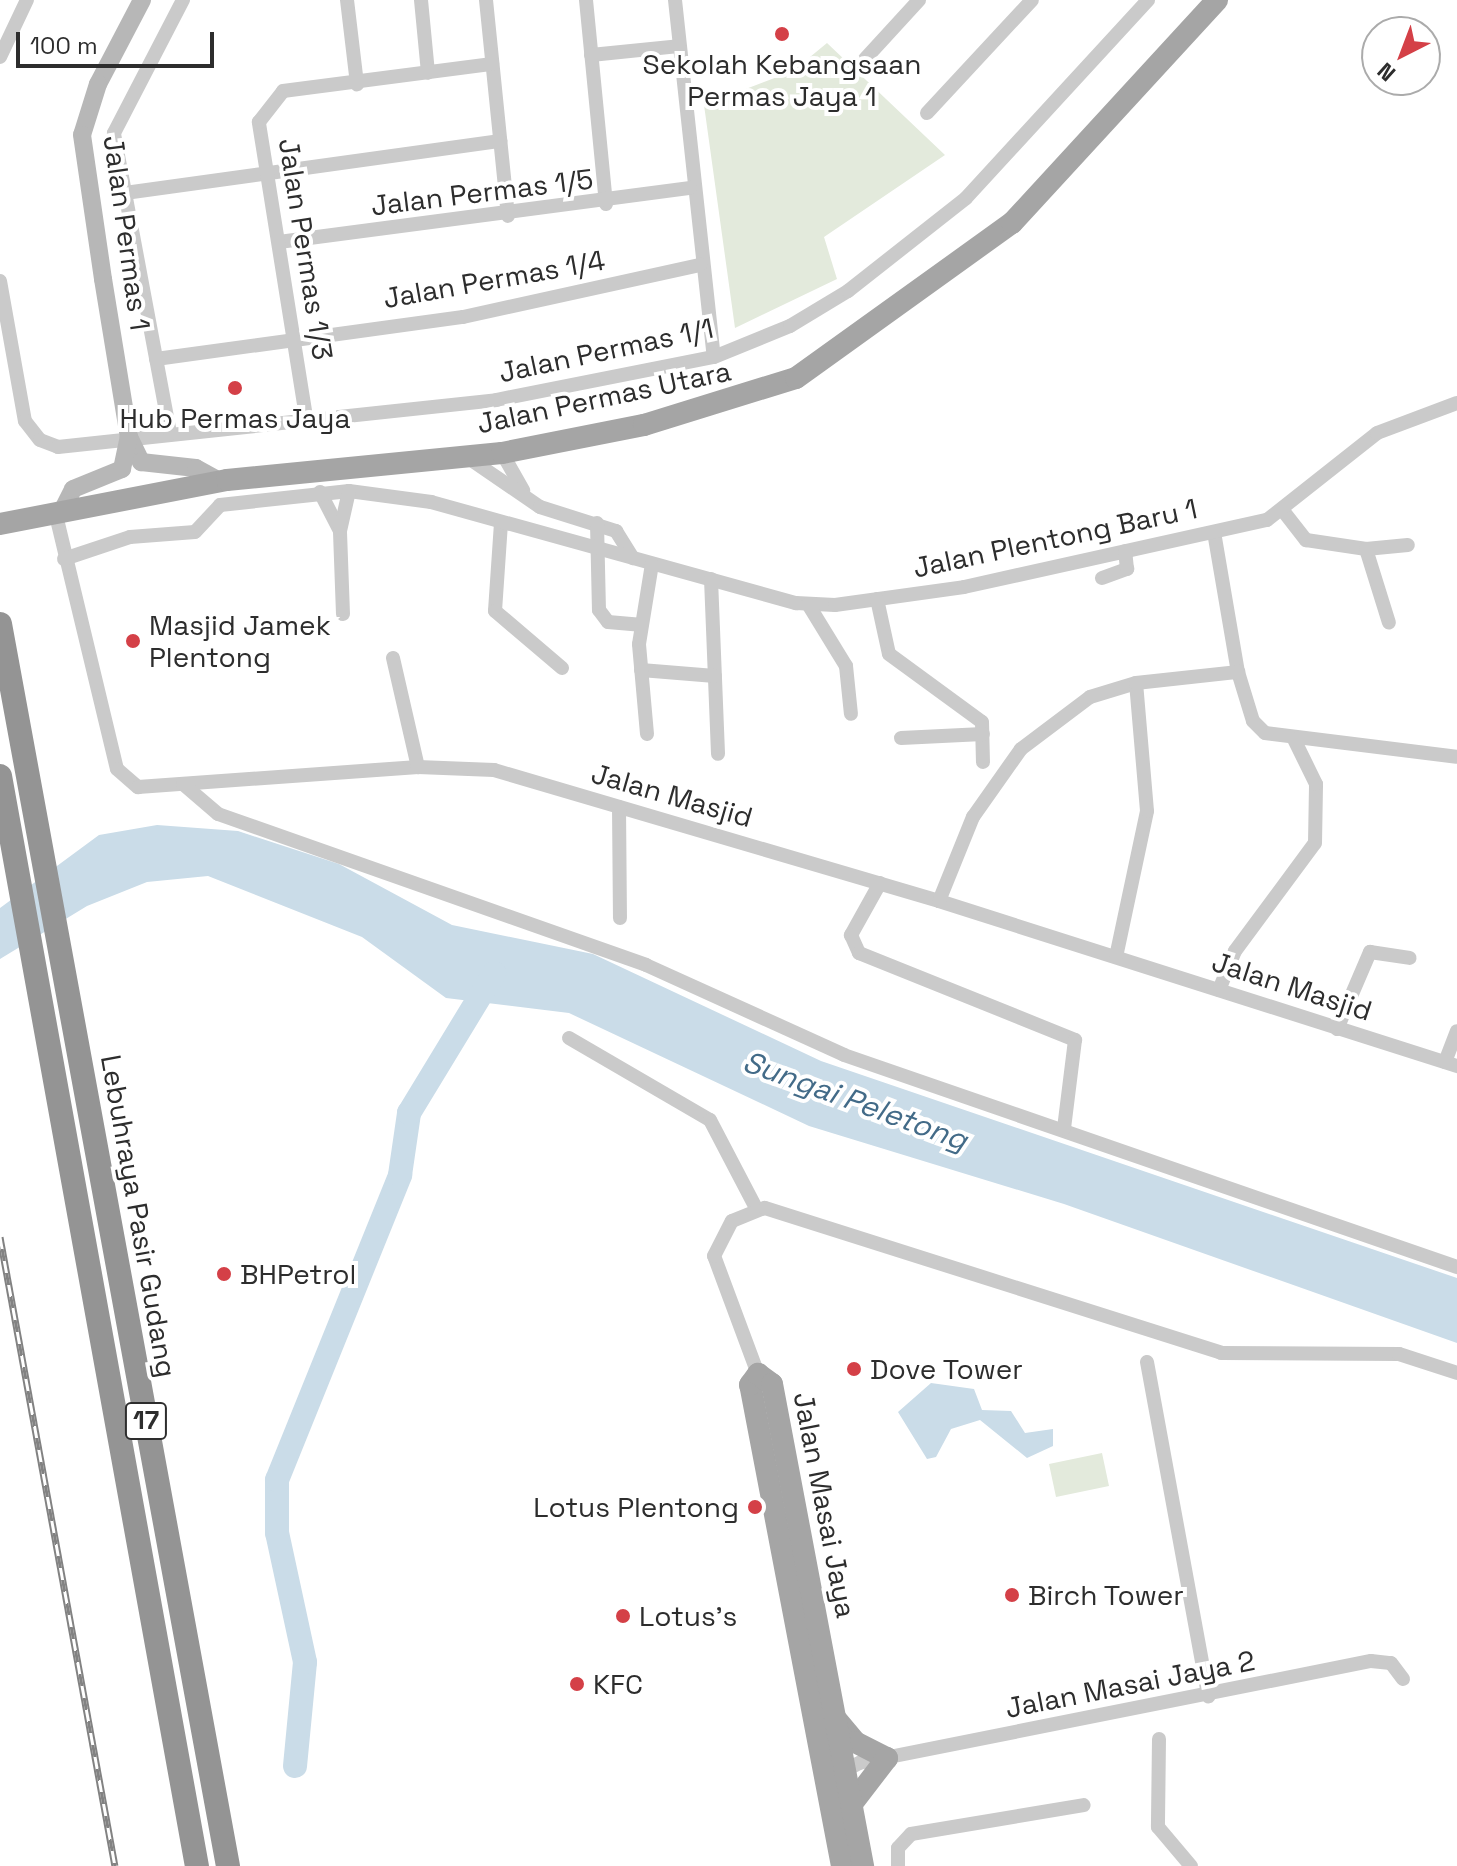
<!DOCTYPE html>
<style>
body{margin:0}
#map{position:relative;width:1457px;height:1866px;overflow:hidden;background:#fff;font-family:"Space Grotesk",sans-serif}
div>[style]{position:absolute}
.green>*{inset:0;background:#e3eadc}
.water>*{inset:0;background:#cadce8}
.river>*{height:24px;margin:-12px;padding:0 12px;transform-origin:12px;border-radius:12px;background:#cadce8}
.street>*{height:14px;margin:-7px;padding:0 7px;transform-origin:7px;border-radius:7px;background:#cacaca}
.secondary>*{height:18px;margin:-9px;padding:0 9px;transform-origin:9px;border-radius:9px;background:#b7b7b7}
.primary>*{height:22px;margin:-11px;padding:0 11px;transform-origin:11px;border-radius:11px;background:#a5a5a5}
.highway>*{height:24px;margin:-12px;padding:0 12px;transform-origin:12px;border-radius:12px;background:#949494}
.rail>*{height:7px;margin-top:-3.5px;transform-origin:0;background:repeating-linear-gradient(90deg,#fff 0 12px,#828282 0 24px);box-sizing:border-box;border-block:2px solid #828282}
.dots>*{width:22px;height:22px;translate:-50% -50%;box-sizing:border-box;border:4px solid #fff;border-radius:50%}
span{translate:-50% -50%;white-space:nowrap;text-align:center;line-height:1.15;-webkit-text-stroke:8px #fff;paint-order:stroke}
.shield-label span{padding:2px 6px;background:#fff;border:2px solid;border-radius:6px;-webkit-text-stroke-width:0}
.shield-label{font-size:26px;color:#2d2d2d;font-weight:700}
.poi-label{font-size:28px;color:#2d2d2d}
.left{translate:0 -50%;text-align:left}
.right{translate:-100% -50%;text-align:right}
.street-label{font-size:28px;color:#2d2d2d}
.water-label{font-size:30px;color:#436b88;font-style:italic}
.north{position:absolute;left:1361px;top:16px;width:80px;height:80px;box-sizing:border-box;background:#fff;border:2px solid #ababab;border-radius:50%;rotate:222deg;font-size:22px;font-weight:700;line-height:32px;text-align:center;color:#2d2d2d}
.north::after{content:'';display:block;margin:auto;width:28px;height:36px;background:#d44047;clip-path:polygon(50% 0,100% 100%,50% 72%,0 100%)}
.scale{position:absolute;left:16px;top:32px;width:198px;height:36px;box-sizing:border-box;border:4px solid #2d2d2d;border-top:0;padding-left:10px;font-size:24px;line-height:28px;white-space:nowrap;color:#2d2d2d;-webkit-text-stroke:6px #fff;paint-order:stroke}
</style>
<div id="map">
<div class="green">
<div style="clip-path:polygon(827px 43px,945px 155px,824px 237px,837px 279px,735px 328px,704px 105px,793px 71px)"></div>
<div style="clip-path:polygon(1102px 1453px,1109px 1486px,1056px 1497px,1049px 1464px)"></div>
</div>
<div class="water">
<div style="clip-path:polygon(157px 825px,238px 831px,339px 864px,452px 925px,593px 954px,821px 1061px,1457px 1278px,1457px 1343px,1064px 1204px,809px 1126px,569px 1013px,446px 998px,362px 937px,208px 876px,147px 882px,87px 906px,0 959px,0 908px,99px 835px)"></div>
<div style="clip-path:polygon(931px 1383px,974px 1389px,982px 1410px,1011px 1411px,1025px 1433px,1053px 1429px,1053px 1446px,1027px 1458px,980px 1420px,951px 1429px,936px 1457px,927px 1459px,898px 1412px)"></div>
</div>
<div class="river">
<div style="left:295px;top:1766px;width:104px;rotate:-84.5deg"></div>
<div style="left:305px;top:1662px;width:132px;rotate:-102.2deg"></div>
<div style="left:277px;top:1533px;width:53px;rotate:-90deg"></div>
<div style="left:277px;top:1480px;width:329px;rotate:-68deg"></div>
<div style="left:400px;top:1175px;width:63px;rotate:-81.7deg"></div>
<div style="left:409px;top:1113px;width:164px;rotate:-58.7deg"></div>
</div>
<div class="street">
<div style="left:347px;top:0;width:85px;rotate:83.2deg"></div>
<div style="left:421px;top:0;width:73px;rotate:84.5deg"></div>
<div style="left:486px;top:0;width:217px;rotate:84.2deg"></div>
<div style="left:586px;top:0;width:205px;rotate:84.4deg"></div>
<div style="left:675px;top:0;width:359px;rotate:83.8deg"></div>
<div style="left:591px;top:55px;width:88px;rotate:-5.8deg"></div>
<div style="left:0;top:57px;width:63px;rotate:-64.7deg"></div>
<div style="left:865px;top:59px;width:80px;rotate:-47.5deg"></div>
<div style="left:927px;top:113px;width:154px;rotate:-47.1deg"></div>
<div style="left:125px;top:193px;width:379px;rotate:-7.9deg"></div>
<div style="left:279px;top:242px;width:415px;rotate:-7.5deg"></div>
<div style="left:0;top:281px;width:142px;rotate:79.9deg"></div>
<div style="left:25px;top:421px;width:24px;rotate:52deg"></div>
<div style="left:40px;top:440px;width:19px;rotate:21deg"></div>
<div style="left:58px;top:447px;width:441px;rotate:-6.1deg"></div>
<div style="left:496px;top:400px;width:222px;rotate:-11.2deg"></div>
<div style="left:714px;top:357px;width:82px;rotate:-22.2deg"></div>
<div style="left:790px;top:326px;width:68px;rotate:-31.1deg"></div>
<div style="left:848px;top:291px;width:150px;rotate:-38.2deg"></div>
<div style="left:966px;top:198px;width:269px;rotate:-47.4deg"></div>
<div style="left:156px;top:359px;width:310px;rotate:-7.8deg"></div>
<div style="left:463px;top:317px;width:243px;rotate:-12.4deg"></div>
<div style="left:307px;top:423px;width:305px;rotate:-99.1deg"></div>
<div style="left:259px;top:122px;width:39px;rotate:-52deg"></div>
<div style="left:283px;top:91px;width:211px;rotate:-7.4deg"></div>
<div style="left:170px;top:433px;width:305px;rotate:-100.6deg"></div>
<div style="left:114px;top:133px;width:150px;rotate:-62.6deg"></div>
<div style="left:502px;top:453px;width:43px;rotate:60.4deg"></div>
<div style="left:467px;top:457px;width:88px;rotate:34.4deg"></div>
<div style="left:540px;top:507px;width:80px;rotate:17.5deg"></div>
<div style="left:616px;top:531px;width:32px;rotate:58deg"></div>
<div style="left:320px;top:492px;width:44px;rotate:62.9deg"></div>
<div style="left:55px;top:511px;width:265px;rotate:76.5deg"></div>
<div style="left:117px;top:769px;width:28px;rotate:41deg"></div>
<div style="left:138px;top:787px;width:281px;rotate:-4.1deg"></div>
<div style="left:418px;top:767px;width:76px;rotate:2.3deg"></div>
<div style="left:494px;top:770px;width:464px;rotate:16.4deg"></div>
<div style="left:939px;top:901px;width:544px;rotate:17.67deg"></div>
<div style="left:1284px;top:512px;width:36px;rotate:52deg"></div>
<div style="left:1306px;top:540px;width:61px;rotate:8.5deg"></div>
<div style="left:1366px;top:549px;width:77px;rotate:72.7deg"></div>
<div style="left:501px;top:523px;width:88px;rotate:93.9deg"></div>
<div style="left:495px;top:611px;width:88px;rotate:40.4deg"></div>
<div style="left:597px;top:523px;width:87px;rotate:88.7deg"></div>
<div style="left:599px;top:610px;width:15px;rotate:53deg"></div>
<div style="left:608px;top:622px;width:32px;rotate:5deg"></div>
<div style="left:1214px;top:532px;width:142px;rotate:80.3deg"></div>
<div style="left:1238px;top:672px;width:51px;rotate:73deg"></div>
<div style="left:1253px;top:721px;width:17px;rotate:45deg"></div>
<div style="left:1265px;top:733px;width:193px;rotate:7.1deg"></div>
<div style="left:1366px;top:549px;width:42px;rotate:-5.4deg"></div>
<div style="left:64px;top:559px;width:70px;rotate:-18.4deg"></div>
<div style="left:130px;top:537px;width:65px;rotate:-4.4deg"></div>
<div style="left:195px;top:532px;width:37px;rotate:-47deg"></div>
<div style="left:220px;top:505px;width:130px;rotate:-6.2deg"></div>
<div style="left:349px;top:491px;width:83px;rotate:7.6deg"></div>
<div style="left:431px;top:502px;width:379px;rotate:15.5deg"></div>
<div style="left:796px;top:603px;width:39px;rotate:3deg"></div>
<div style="left:835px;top:605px;width:130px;rotate:-7.9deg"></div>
<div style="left:964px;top:587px;width:310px;rotate:-12.5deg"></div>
<div style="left:1267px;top:520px;width:140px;rotate:-38.3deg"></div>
<div style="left:1377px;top:433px;width:85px;rotate:-20.6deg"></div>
<div style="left:1102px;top:578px;width:27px;rotate:-20deg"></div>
<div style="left:1127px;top:569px;width:18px;rotate:-96deg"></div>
<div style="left:711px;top:579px;width:175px;rotate:87.7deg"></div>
<div style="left:877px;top:599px;width:56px;rotate:77.7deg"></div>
<div style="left:889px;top:654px;width:115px;rotate:36.2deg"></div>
<div style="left:982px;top:722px;width:40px;rotate:88.6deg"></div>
<div style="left:808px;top:604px;width:73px;rotate:58.5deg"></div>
<div style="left:846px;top:666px;width:48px;rotate:84.1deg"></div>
<div style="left:343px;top:614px;width:83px;rotate:-92.1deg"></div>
<div style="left:340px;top:531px;width:41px;rotate:-77.3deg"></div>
<div style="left:393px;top:658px;width:112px;rotate:77.1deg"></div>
<div style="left:641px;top:670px;width:74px;rotate:4.6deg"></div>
<div style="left:647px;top:734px;width:90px;rotate:-95.1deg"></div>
<div style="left:639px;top:644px;width:81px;rotate:-80.8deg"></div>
<div style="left:901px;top:738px;width:82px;rotate:-2.8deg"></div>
<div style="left:183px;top:784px;width:46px;rotate:40.6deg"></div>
<div style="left:218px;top:814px;width:454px;rotate:19.4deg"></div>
<div style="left:646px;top:965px;width:217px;rotate:24.4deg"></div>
<div style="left:844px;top:1055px;width:649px;rotate:19.08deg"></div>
<div style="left:619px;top:807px;width:111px;rotate:89.5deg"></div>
<div style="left:880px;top:883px;width:60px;rotate:119.1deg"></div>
<div style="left:851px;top:935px;width:20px;rotate:66deg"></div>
<div style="left:859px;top:953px;width:233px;rotate:21.9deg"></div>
<div style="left:1075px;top:1040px;width:89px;rotate:97.1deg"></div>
<div style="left:939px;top:901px;width:91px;rotate:-68deg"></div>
<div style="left:973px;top:817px;width:83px;rotate:-54.8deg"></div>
<div style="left:1021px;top:749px;width:86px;rotate:-37deg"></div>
<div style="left:1090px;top:697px;width:48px;rotate:-16.9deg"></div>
<div style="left:1116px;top:957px;width:149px;rotate:-78deg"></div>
<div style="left:1147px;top:811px;width:128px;rotate:-94.9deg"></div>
<div style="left:1136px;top:683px;width:103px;rotate:-6.2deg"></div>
<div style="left:1219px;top:990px;width:42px;rotate:-67.7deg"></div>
<div style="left:1235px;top:951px;width:134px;rotate:-53.5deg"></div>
<div style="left:1315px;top:843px;width:59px;rotate:-89deg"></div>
<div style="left:1316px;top:784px;width:50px;rotate:-116.1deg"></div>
<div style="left:1337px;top:1029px;width:84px;rotate:-66.8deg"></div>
<div style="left:1370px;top:952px;width:40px;rotate:8.5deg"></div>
<div style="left:569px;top:1038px;width:163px;rotate:30.2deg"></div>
<div style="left:710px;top:1120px;width:99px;rotate:62.4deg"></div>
<div style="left:1445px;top:1062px;width:33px;rotate:-69deg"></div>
<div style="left:1147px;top:1362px;width:340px;rotate:79.6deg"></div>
<div style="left:758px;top:1374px;width:126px;rotate:-110.4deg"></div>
<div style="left:714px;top:1256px;width:39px;rotate:-63deg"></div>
<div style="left:732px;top:1221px;width:35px;rotate:-22deg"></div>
<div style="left:765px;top:1208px;width:478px;rotate:17.6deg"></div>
<div style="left:1221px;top:1353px;width:178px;rotate:0.3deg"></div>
<div style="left:1399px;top:1354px;width:61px;rotate:18.1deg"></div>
<div style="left:1159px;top:1739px;width:88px;rotate:90.7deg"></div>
<div style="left:1158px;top:1827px;width:51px;rotate:49.8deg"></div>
<div style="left:841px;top:1773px;width:21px;rotate:-29deg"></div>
<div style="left:859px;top:1763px;width:522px;rotate:-11.27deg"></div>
<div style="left:1371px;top:1661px;width:20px;rotate:6deg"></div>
<div style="left:1391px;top:1663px;width:20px;rotate:53deg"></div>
<div style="left:898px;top:1866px;width:18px;rotate:-90deg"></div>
<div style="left:898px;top:1848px;width:19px;rotate:-47deg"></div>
<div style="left:911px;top:1834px;width:175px;rotate:-9.5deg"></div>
</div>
<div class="secondary">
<div style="left:142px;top:0;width:95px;rotate:117.6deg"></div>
<div style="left:98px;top:84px;width:53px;rotate:107.4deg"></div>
<div style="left:82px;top:135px;width:146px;rotate:81.7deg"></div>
<div style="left:103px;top:279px;width:160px;rotate:80.7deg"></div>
<div style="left:129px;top:437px;width:28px;rotate:64deg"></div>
<div style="left:141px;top:462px;width:55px;rotate:6.2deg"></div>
<div style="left:196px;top:468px;width:26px;rotate:29deg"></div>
<div style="left:63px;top:509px;width:22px;rotate:-63deg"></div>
<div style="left:73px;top:489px;width:53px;rotate:-22.2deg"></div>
<div style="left:122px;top:469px;width:33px;rotate:-78deg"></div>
</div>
<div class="primary">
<div style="left:0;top:524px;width:231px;rotate:-11deg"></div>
<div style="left:227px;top:480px;width:276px;rotate:-5.6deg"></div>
<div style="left:502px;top:453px;width:145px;rotate:-11.2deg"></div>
<div style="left:644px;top:425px;width:159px;rotate:-17.2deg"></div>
<div style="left:796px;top:378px;width:266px;rotate:-35.7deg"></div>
<div style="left:1012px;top:223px;width:303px;rotate:-47.4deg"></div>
<div style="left:836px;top:1719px;width:30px;rotate:50deg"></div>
<div style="left:855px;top:1742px;width:36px;rotate:27deg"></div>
<div style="left:887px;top:1758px;width:59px;rotate:127.5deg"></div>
<div style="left:842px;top:1866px;width:490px;rotate:-100.8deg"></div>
<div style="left:750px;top:1385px;width:14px;rotate:-54deg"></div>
<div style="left:758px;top:1374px;width:17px;rotate:36deg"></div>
<div style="left:772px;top:1384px;width:491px;rotate:79.3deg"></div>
</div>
<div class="highway">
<div style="left:0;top:624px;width:1263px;rotate:79.6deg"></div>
<div style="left:0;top:776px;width:1108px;rotate:79.76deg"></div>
</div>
<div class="rail">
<div style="left:0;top:1237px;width:639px;rotate:79.64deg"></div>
</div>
<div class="dots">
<div style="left:782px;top:34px;background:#d44047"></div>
<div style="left:235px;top:388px;background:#d44047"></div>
<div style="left:133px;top:641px;background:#d44047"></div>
<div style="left:224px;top:1274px;background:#d44047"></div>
<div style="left:854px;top:1369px;background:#d44047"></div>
<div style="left:755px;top:1507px;background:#d44047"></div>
<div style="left:1012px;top:1595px;background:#d44047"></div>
<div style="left:623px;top:1616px;background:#d44047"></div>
<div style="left:577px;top:1684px;background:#d44047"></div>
</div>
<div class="shield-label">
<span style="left:146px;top:1421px">17</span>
</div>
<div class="poi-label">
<span style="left:782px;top:80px">Sekolah Kebangsaan<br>Permas Jaya 1</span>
<span style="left:235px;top:418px">Hub Permas Jaya</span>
<span class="left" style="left:149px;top:641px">Masjid Jamek<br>Plentong</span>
<span class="left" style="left:240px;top:1274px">BHPetrol</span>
<span class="left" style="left:870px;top:1369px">Dove Tower</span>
<span class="right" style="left:739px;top:1507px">Lotus Plentong</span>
<span class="left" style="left:1028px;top:1595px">Birch Tower</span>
<span class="left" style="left:639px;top:1616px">Lotus's</span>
<span class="left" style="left:593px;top:1684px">KFC</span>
</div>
<div class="street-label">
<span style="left:482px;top:192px;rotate:-7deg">Jalan Permas 1/5</span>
<span style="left:127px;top:233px;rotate:82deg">Jalan Permas 1</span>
<span style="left:306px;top:249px;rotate:81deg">Jalan Permas 1/3</span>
<span style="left:494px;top:279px;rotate:-10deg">Jalan Permas 1/4</span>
<span style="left:606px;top:350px;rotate:-12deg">Jalan Permas 1/1</span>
<span style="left:604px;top:397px;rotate:-12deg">Jalan Permas Utara</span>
<span style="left:1055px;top:538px;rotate:-12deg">Jalan Plentong Baru 1</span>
<span style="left:672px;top:795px;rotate:16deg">Jalan Masjid</span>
<span style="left:1292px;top:986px;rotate:18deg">Jalan Masjid</span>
<span style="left:139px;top:1216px;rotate:80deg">Lebuhraya Pasir Gudang</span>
<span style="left:825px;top:1505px;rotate:79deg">Jalan Masai Jaya</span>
<span style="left:1130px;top:1684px;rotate:-11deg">Jalan Masai Jaya 2</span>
</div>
<div class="water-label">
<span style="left:855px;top:1101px;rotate:20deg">Sungai Peletong</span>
</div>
<div class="north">N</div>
<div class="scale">100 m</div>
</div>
